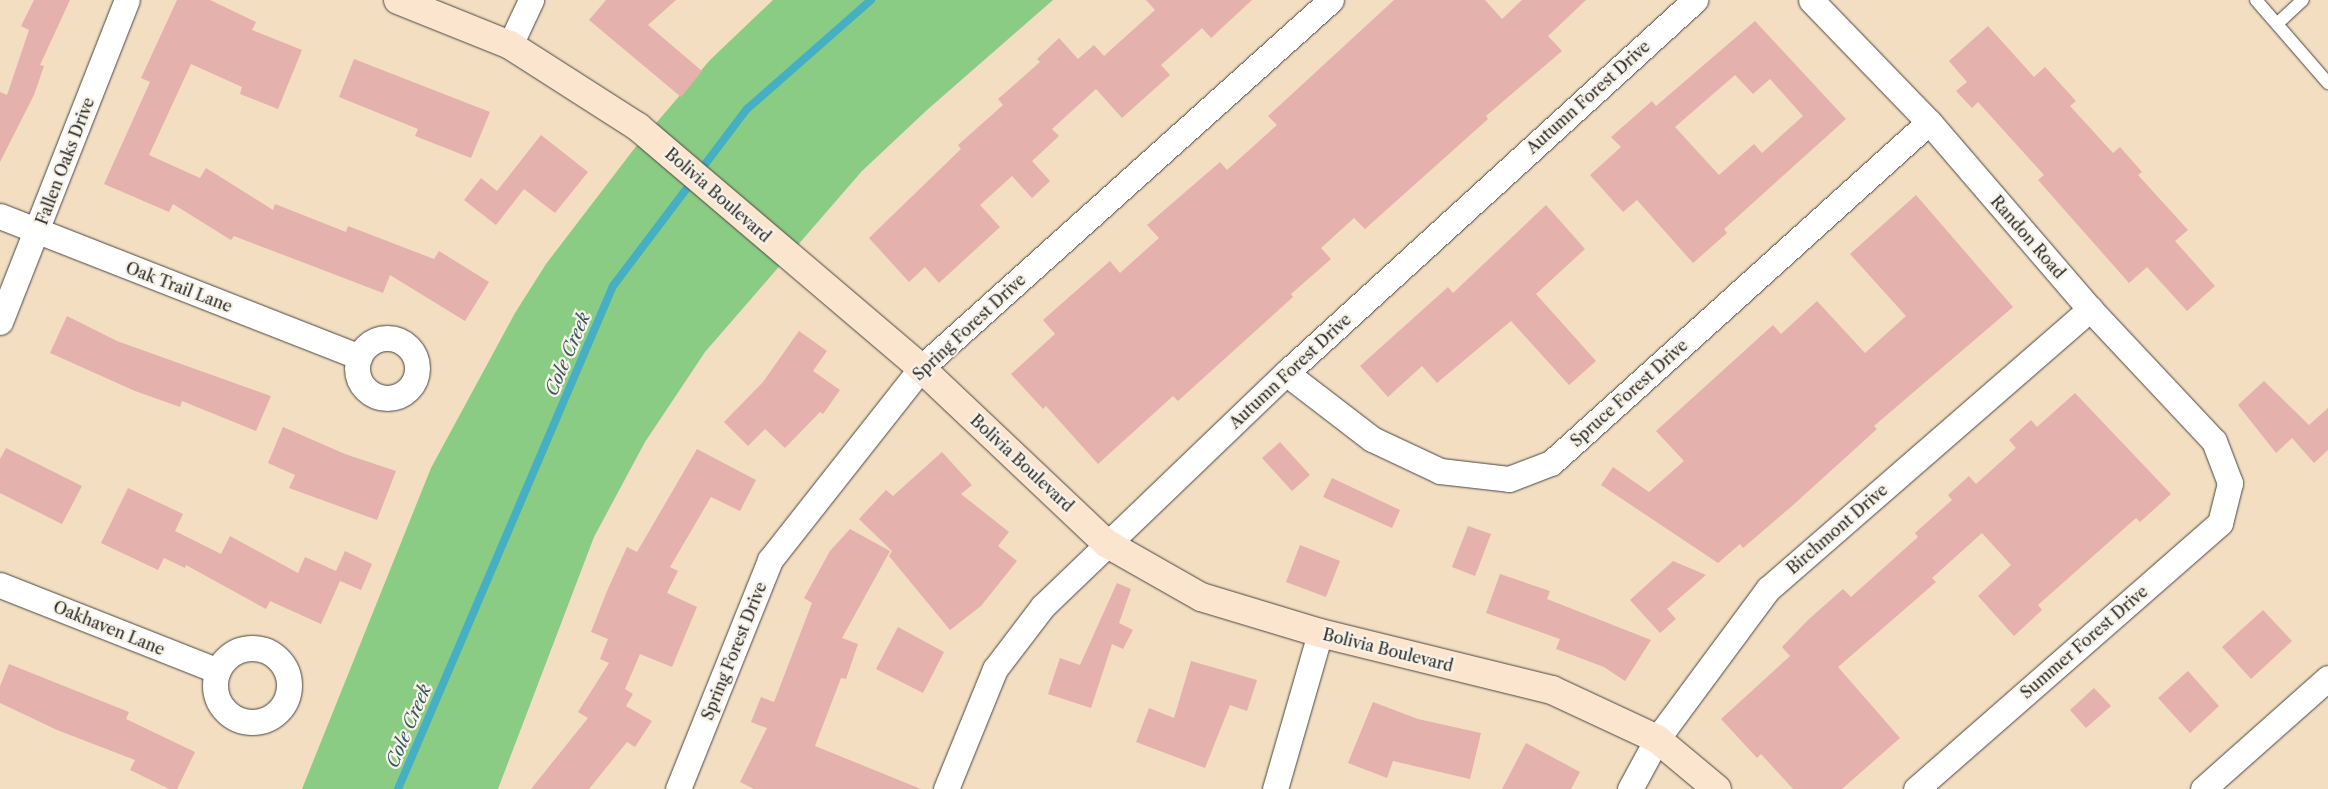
<!DOCTYPE html>
<style>
body{margin:0}
#map{position:relative;width:2328px;height:789px;overflow:hidden;background:#f3dec1;font-family:"Libre Caslon Text",serif}
div>[style]{position:absolute}
.green>*{inset:0;background:#8bcc84}
.stream>*{height:8px;margin:-4px;padding:0 4px;transform-origin:4px;border-radius:4px;background:#45afc4}
.building>*{inset:0;background:#e4b1ad}
.roads{filter:drop-shadow(0 0 1px #494642) drop-shadow(0 0 1px #494642)}
.lane>*{height:12px;margin:-6px;padding:0 6px;transform-origin:6px;border-radius:6px;background:#fff}
.street>*{height:25px;margin:-12.5px;padding:0 12.5px;transform-origin:12.5px;border-radius:12.5px;background:#fff}
.street>.ring{margin:-12.5px;padding:0;box-sizing:content-box;background:none;border:25px solid #fff;border-radius:50%}
.secondary>*{height:28px;margin:-14px;padding:0 14px;transform-origin:14px;border-radius:14px;background:#fce5cf}
span{translate:-50% -50%;white-space:nowrap;text-align:center;line-height:1.15;-webkit-text-stroke:4.5px #f7f3e8;paint-order:stroke}
.street-label{font-size:16px;color:#2b2b2b}
.water-label{font-size:18px;color:#345961;font-style:italic}
</style>
<div id="map">
<div class="green">
<div style="clip-path:polygon(773px 0,1053px 0,927px 110px,862px 171px,705px 352px,645px 442px,594px 537px,498px 789px,302px 789px,431px 468px,515px 313px,546px 264px,634px 149px,710px 60px)"></div>
</div>
<div class="stream">
<div style="left:398px;top:789px;width:547px;rotate:-66.86deg"></div>
<div style="left:613px;top:286px;width:222px;rotate:-52.9deg"></div>
<div style="left:747px;top:109px;width:165px;rotate:-41.3deg"></div>
</div>
<div class="building">
<div style="clip-path:polygon(34px 0,70px 0,40px 65px,44px 66px,34px 95px,0 162px,0 92px,7px 95px,29px 30px,21px 26px)"></div>
<div style="clip-path:polygon(177px 0,210px 0,256px 22px,252px 30px,302px 50px,278px 109px,240px 94px,242px 87px,191px 64px,149px 155px,200px 178px,206px 168px,273px 210px,275px 204px,346px 232px,348px 226px,434px 259px,439px 251px,489px 282px,465px 321px,390px 275px,383px 293px,234px 236px,231px 240px,173px 204px,169px 212px,104px 184px,150px 82px,141px 78px)"></div>
<div style="clip-path:polygon(606px 0,676px 0,648px 25px,702px 71px,681px 97px,589px 20px)"></div>
<div style="clip-path:polygon(1146px 0,1252px 0,1211px 38px,1202px 28px,1161px 65px,1170px 75px,1122px 118px,1096px 89px,1052px 129px,1059px 136px,1032px 161px,1050px 181px,1032px 198px,1012px 176px,980px 205px,1000px 227px,939px 283px,925px 267px,909px 282px,869px 238px,961px 149px,958px 145px,1003px 105px,998px 99px,1040px 62px,1037px 59px,1059px 38px,1078px 59px,1094px 45px,1104px 56px,1155px 10px)"></div>
<div style="clip-path:polygon(1394px 0,1485px 0,1502px 19px,1522px 0,1586px 0,1548px 36px,1562px 51px,1486px 116px,1488px 119px,1365px 229px,1354px 218px,1321px 248px,1331px 259px,1291px 294px,1293px 297px,1178px 401px,1173px 396px,1098px 464px,1046px 406px,1043px 409px,1011px 374px,1055px 334px,1043px 320px,1110px 261px,1120px 273px,1159px 238px,1147px 225px,1220px 162px,1227px 170px,1277px 125px,1268px 116px)"></div>
<div style="clip-path:polygon(evenodd,1755px 21px,1846px 119px,1724px 229px,1727px 233px,1693px 263px,1637px 200px,1623px 212px,1590px 175px,1621px 147px,1611px 137px,1652px 101px,1656px 106px,1755px 21px,1735px 75px,1753px 94px,1770px 79px,1803px 116px,1762px 153px,1754px 144px,1719px 175px,1675px 127px,1735px 75px)"></div>
<div style="clip-path:polygon(1988px 26px,2034px 77px,2045px 67px,2076px 101px,2070px 106px,2113px 153px,2120px 147px,2142px 172px,2138px 175px,2188px 230px,2175px 241px,2215px 286px,2187px 311px,2147px 267px,2129px 283px,2038px 180px,2044px 175px,1978px 102px,1972px 108px,1956px 91px,1967px 82px,1949px 61px)"></div>
<div style="clip-path:polygon(354px 59px,490px 112px,471px 158px,415px 136px,418px 129px,339px 97px)"></div>
<div style="clip-path:polygon(541px 135px,588px 172px,555px 213px,524px 189px,496px 225px,464px 200px,481px 178px,497px 191px)"></div>
<div style="clip-path:polygon(1916px 195px,2013px 307px,1874px 426px,1877px 429px,1792px 506px,1743px 548px,1740px 544px,1718px 563px,1601px 485px,1613px 467px,1649px 492px,1684px 461px,1656px 431px,1773px 325px,1781px 334px,1817px 301px,1865px 353px,1906px 316px,1850px 254px)"></div>
<div style="clip-path:polygon(1546px 205px,1585px 249px,1536px 294px,1596px 361px,1569px 385px,1511px 321px,1437px 383px,1422px 366px,1388px 397px,1360px 366px,1448px 287px,1453px 293px)"></div>
<div style="clip-path:polygon(67px 316px,117px 341px,271px 396px,256px 431px,182px 401px,180px 407px,135px 391px,50px 353px)"></div>
<div style="clip-path:polygon(799px 331px,827px 351px,813px 371px,840px 390px,823px 414px,820px 412px,785px 448px,765px 429px,748px 446px,724px 422px,763px 382px)"></div>
<div style="clip-path:polygon(2264px 381px,2309px 425px,2328px 408px,2328px 450px,2314px 463px,2292px 438px,2276px 453px,2238px 405px)"></div>
<div style="clip-path:polygon(2075px 393px,2171px 494px,2140px 522px,2136px 518px,2038px 605px,2042px 610px,2014px 636px,1978px 596px,2011px 565px,1982px 533px,1932px 578px,1936px 582px,1838px 667px,1900px 738px,1842px 789px,1793px 789px,1761px 754px,1757px 758px,1721px 719px,1790px 656px,1782px 647px,1808px 620px,1843px 589px,1851px 597px,1918px 537px,1915px 533px,1952px 500px,1948px 495px,1969px 476px,1976px 484px,2016px 448px,2009px 440px,2031px 420px,2037px 427px)"></div>
<div style="clip-path:polygon(283px 427px,345px 454px,396px 471px,377px 520px,289px 488px,295px 475px,268px 463px)"></div>
<div style="clip-path:polygon(1280px 442px,1310px 475px,1292px 491px,1262px 458px)"></div>
<div style="clip-path:polygon(6px 448px,82px 486px,62px 524px,0 493px,0 459px)"></div>
<div style="clip-path:polygon(697px 449px,756px 480px,740px 511px,711px 497px,670px 567px,678px 571px,667px 593px,697px 607px,672px 667px,640px 654px,625px 689px,633px 694px,626px 706px,652px 721px,635px 747px,627px 742px,589px 789px,531px 789px,588px 718px,578px 712px,609px 663px,600px 659px,608px 639px,591px 632px,607px 591px,627px 547px,637px 552px)"></div>
<div style="clip-path:polygon(942px 452px,972px 485px,961px 494px,1009px 532px,998px 546px,1017px 561px,981px 606px,950px 630px,889px 556px,892px 551px,859px 519px,886px 490px,893px 496px)"></div>
<div style="clip-path:polygon(1332px 478px,1400px 510px,1392px 528px,1323px 497px)"></div>
<div style="clip-path:polygon(128px 488px,183px 514px,175px 531px,221px 554px,230px 536px,298px 573px,305px 557px,336px 571px,345px 551px,372px 564px,361px 590px,340px 581px,321px 624px,270px 601px,266px 609px,186px 565px,185px 568px,164px 558px,158px 570px,101px 543px)"></div>
<div style="clip-path:polygon(1468px 526px,1491px 534px,1475px 576px,1452px 567px)"></div>
<div style="clip-path:polygon(850px 529px,890px 551px,842px 638px,858px 644px,846px 679px,841px 678px,815px 746px,921px 789px,754px 789px,740px 782px,767px 728px,751px 722px,761px 697px,774px 702px,812px 603px,804px 598px,830px 551px)"></div>
<div style="clip-path:polygon(1300px 545px,1340px 561px,1326px 597px,1286px 582px)"></div>
<div style="clip-path:polygon(1673px 561px,1706px 575px,1667px 609px,1676px 619px,1660px 633px,1630px 600px)"></div>
<div style="clip-path:polygon(1500px 574px,1550px 591px,1547px 599px,1651px 640px,1625px 681px,1604px 667px,1556px 649px,1560px 639px,1486px 613px)"></div>
<div style="clip-path:polygon(1117px 583px,1131px 589px,1119px 623px,1133px 630px,1123px 649px,1112px 644px,1091px 708px,1048px 694px,1060px 658px,1080px 665px)"></div>
<div style="clip-path:polygon(2263px 610px,2292px 641px,2251px 679px,2222px 647px)"></div>
<div style="clip-path:polygon(898px 627px,944px 652px,923px 693px,876px 669px)"></div>
<div style="clip-path:polygon(1191px 661px,1257px 680px,1247px 711px,1230px 705px,1205px 768px,1136px 742px,1149px 708px,1174px 718px)"></div>
<div style="clip-path:polygon(9px 664px,129px 712px,126px 719px,195px 752px,177px 789px,169px 789px,130px 770px,135px 760px,57px 730px,0 703px,0 686px)"></div>
<div style="clip-path:polygon(2188px 671px,2219px 706px,2190px 733px,2158px 698px)"></div>
<div style="clip-path:polygon(2094px 688px,2111px 706px,2086px 728px,2070px 710px)"></div>
<div style="clip-path:polygon(1373px 702px,1418px 719px,1481px 733px,1470px 779px,1393px 761px,1387px 778px,1348px 763px)"></div>
<div style="clip-path:polygon(1526px 743px,1580px 772px,1571px 789px,1502px 789px)"></div>
</div>
<div class="roads">
<div class="lane">
<div style="left:2256px;top:0;width:110px;rotate:49.1deg"></div>
<div style="left:2278px;top:23px;width:34px;rotate:-43deg"></div>
</div>
<div class="street">
<div style="left:1811px;top:0;width:170px;rotate:46deg"></div>
<div style="left:1929px;top:122px;width:247px;rotate:49.3deg"></div>
<div style="left:2090px;top:309px;width:181px;rotate:46.8deg"></div>
<div style="left:2214px;top:441px;width:45px;rotate:69.1deg"></div>
<div style="left:2230px;top:483px;width:41px;rotate:104deg"></div>
<div style="left:2220px;top:523px;width:404px;rotate:138.8deg"></div>
<div style="left:510px;top:45px;width:50px;rotate:-65deg"></div>
<div style="left:0;top:216px;width:386px;rotate:21.4deg"></div>
<div style="left:0;top:322px;width:346px;rotate:-68.5deg"></div>
<div class="ring" style="left:357px;top:338px;width:35px;height:35px"></div>
<div style="left:1286px;top:373px;width:108px;rotate:37.5deg"></div>
<div style="left:1372px;top:439px;width:75px;rotate:25.2deg"></div>
<div style="left:1440px;top:471px;width:69px;rotate:6.6deg"></div>
<div style="left:1509px;top:479px;width:45px;rotate:-20.9deg"></div>
<div style="left:1551px;top:463px;width:509px;rotate:-42.05deg"></div>
<div style="left:0;top:585px;width:234px;rotate:21.5deg"></div>
<div class="ring" style="left:215px;top:648px;width:49px;height:49px"></div>
<div style="left:678px;top:789px;width:247px;rotate:-68.1deg"></div>
<div style="left:770px;top:560px;width:244px;rotate:-51.8deg"></div>
<div style="left:921px;top:368px;width:551px;rotate:-41.91deg"></div>
<div style="left:946px;top:789px;width:130px;rotate:-67.8deg"></div>
<div style="left:995px;top:669px;width:79px;rotate:-52.7deg"></div>
<div style="left:1043px;top:606px;width:337px;rotate:-43.8deg"></div>
<div style="left:1286px;top:373px;width:554px;rotate:-42.36deg"></div>
<div style="left:1275px;top:789px;width:162px;rotate:-73.9deg"></div>
<div style="left:1630px;top:789px;width:57px;rotate:-61.6deg"></div>
<div style="left:1657px;top:739px;width:187px;rotate:-53.5deg"></div>
<div style="left:1768px;top:589px;width:427px;rotate:-41deg"></div>
<div style="left:2203px;top:789px;width:167px;rotate:-41.6deg"></div>
</div>
<div class="secondary">
<div style="left:398px;top:0;width:121px;rotate:21.9deg"></div>
<div style="left:510px;top:45px;width:152px;rotate:32.6deg"></div>
<div style="left:638px;top:127px;width:372px;rotate:40.4deg"></div>
<div style="left:921px;top:368px;width:255px;rotate:43.4deg"></div>
<div style="left:1106px;top:543px;width:109px;rotate:29.6deg"></div>
<div style="left:1201px;top:597px;width:124px;rotate:16.8deg"></div>
<div style="left:1320px;top:633px;width:239px;rotate:13.8deg"></div>
<div style="left:1552px;top:690px;width:116px;rotate:25deg"></div>
<div style="left:1657px;top:739px;width:78px;rotate:39.8deg"></div>
</div>
</div>
<div class="street-label">
<span style="left:1588px;top:97px;rotate:-42deg">Autumn Forest Drive</span>
<span style="left:65px;top:161px;rotate:-69deg">Fallen Oaks Drive</span>
<span style="left:718px;top:195px;rotate:41deg">Bolivia Boulevard</span>
<span style="left:2028px;top:237px;rotate:49deg">Randon Road</span>
<span style="left:179px;top:287px;rotate:21deg">Oak Trail Lane</span>
<span style="left:969px;top:327px;rotate:-43deg">Spring Forest Drive</span>
<span style="left:1290px;top:371px;rotate:-43deg">Autumn Forest Drive</span>
<span style="left:1629px;top:393px;rotate:-42deg">Spruce Forest Drive</span>
<span style="left:1022px;top:463px;rotate:43deg">Bolivia Boulevard</span>
<span style="left:1837px;top:529px;rotate:-41deg">Birchmont Drive</span>
<span style="left:109px;top:628px;rotate:22deg">Oakhaven Lane</span>
<span style="left:2084px;top:642px;rotate:-41deg">Summer Forest Drive</span>
<span style="left:1388px;top:650px;rotate:14deg">Bolivia Boulevard</span>
<span style="left:734px;top:651px;rotate:-68deg">Spring Forest Drive</span>
</div>
<div class="water-label">
<span style="left:568px;top:354px;rotate:-67deg">Cole Creek</span>
<span style="left:409px;top:726px;rotate:-67deg">Cole Creek</span>
</div>
</div>
